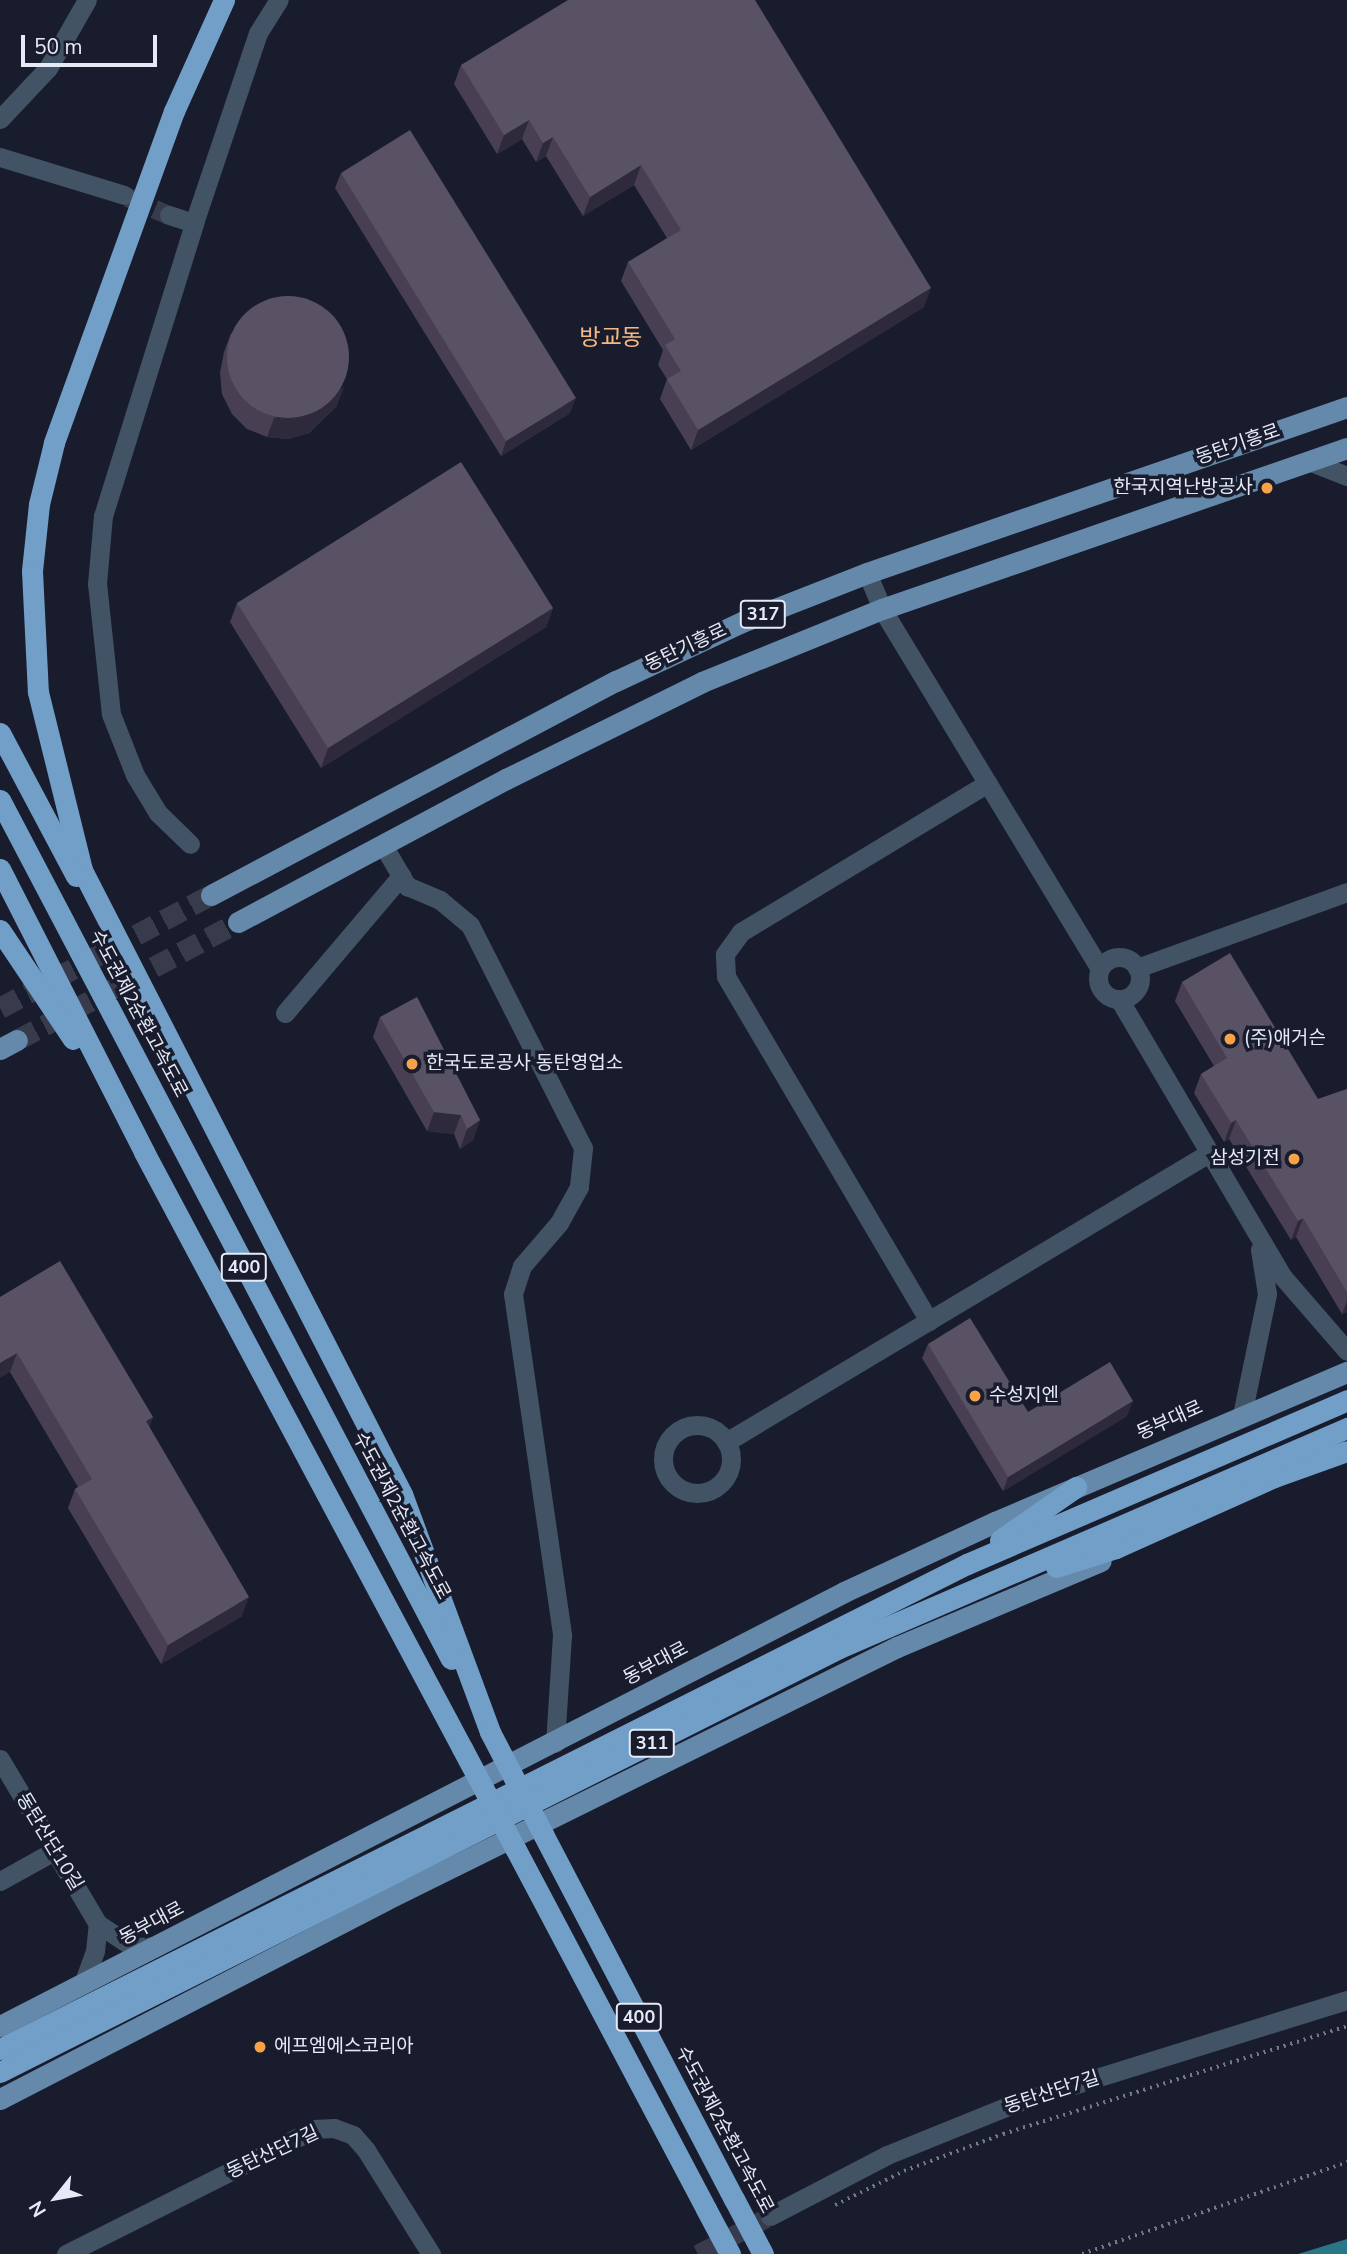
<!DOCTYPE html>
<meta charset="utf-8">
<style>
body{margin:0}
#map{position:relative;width:1347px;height:2254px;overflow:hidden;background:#191c2d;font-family:"Nunito Sans","Noto Sans KR",sans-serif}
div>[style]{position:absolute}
.water>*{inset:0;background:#297688}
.minor-tunnel>*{height:19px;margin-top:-9.5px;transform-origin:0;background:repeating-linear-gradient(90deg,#383b4b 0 19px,transparent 0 29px)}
.major-tunnel>*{height:21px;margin-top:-10.5px;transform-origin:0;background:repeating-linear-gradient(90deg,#383b4b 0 21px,transparent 0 31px)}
.path>*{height:3.5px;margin-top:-1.75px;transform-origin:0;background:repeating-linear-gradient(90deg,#757887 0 2px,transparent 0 7px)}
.minor>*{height:19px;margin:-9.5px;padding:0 9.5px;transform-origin:9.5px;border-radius:9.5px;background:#415364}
.minor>.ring{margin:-9.5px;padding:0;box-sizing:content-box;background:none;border:19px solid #415364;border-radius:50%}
.major>*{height:21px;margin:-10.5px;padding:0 10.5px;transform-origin:10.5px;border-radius:10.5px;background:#6489ab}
.highway>*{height:21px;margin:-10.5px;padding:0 10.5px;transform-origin:10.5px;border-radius:10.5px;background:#719fc8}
.highway-bridge>*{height:21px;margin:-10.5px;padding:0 10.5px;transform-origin:10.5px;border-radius:10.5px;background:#719fc8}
.wall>*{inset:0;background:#484052}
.shaded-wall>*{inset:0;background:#2e2a3c}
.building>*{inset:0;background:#595264}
.round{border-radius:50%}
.dots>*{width:19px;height:19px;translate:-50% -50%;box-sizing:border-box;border:4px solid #191c2d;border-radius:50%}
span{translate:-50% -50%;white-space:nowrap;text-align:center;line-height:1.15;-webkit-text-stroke:7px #191c2d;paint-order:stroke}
.shield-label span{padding:2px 5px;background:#191c2d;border:2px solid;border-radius:5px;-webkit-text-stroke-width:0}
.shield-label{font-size:18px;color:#e6e9f6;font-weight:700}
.street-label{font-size:19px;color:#e6e9f6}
.poi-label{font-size:19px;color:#e6e9f6}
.right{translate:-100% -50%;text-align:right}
.left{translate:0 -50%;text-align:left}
.quarter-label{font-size:23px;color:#f4b880}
.north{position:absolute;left:21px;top:2163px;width:70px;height:70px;-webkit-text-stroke:5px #191c2d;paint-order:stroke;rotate:239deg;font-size:19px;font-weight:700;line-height:28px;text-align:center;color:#e6e9f6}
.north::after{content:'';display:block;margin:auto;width:24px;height:32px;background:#e6e9f6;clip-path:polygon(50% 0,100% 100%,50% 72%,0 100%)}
.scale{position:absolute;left:21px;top:35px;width:136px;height:32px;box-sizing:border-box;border:4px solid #e6e9f6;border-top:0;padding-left:9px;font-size:21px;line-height:24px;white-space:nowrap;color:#e6e9f6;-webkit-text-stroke:5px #191c2d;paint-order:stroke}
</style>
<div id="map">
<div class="water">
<div style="clip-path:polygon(1347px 2239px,1347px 2254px,1297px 2254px,1298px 2254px)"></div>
</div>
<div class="minor-tunnel">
<div style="left:128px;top:197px;width:45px;rotate:23.7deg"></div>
<div style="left:698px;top:2254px;width:81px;rotate:-27.8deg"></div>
</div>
<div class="major-tunnel">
<div style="left:0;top:1008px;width:239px;rotate:-28.2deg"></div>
<div style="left:17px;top:1040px;width:251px;rotate:-28.1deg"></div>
</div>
<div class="path">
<div style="left:835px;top:2205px;width:77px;rotate:-26.2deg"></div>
<div style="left:904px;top:2171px;width:106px;rotate:-20.5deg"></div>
<div style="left:1003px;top:2134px;width:361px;rotate:-17.4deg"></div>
<div style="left:1082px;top:2254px;width:281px;rotate:-19.1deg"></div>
</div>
<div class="minor">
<div style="left:0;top:119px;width:70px;rotate:-46.7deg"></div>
<div style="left:48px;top:68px;width:78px;rotate:-60.2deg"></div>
<div style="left:0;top:157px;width:130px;rotate:17deg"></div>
<div style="left:169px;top:215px;width:26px;rotate:18deg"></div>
<div style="left:194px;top:223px;width:200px;rotate:-71.4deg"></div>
<div style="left:258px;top:33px;width:39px;rotate:-58deg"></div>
<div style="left:1308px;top:461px;width:42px;rotate:21deg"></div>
<div style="left:867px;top:573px;width:39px;rotate:67deg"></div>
<div style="left:882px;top:609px;width:419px;rotate:58.8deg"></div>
<div style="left:190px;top:844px;width:45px;rotate:-135.9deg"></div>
<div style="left:158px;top:813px;width:44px;rotate:-121.2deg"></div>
<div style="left:135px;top:775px;width:66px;rotate:-111.5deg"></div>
<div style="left:111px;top:714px;width:131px;rotate:-96.1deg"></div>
<div style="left:97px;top:584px;width:68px;rotate:-85deg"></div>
<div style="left:103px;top:516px;width:307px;rotate:-72.7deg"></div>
<div style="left:383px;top:845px;width:48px;rotate:59.7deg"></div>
<div style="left:407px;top:886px;width:36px;rotate:23deg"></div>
<div style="left:440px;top:900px;width:39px;rotate:40deg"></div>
<div style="left:470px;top:925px;width:250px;rotate:63.1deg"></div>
<div style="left:583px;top:1148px;width:39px;rotate:96deg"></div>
<div style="left:579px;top:1187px;width:41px;rotate:119.1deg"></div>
<div style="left:559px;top:1223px;width:57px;rotate:130.7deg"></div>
<div style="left:522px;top:1266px;width:29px;rotate:108deg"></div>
<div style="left:513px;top:1294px;width:345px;rotate:81.8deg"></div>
<div style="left:562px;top:1635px;width:108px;rotate:93.7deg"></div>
<div class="ring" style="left:1098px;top:957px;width:23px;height:23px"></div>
<div style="left:1137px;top:968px;width:223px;rotate:-19.9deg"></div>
<div style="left:1119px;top:999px;width:321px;rotate:59.5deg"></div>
<div style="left:1282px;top:1276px;width:99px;rotate:49.1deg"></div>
<div style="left:285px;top:1013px;width:180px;rotate:-49.7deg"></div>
<div style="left:929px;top:1321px;width:400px;rotate:-120.5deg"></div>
<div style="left:726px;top:976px;width:22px;rotate:-93deg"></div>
<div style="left:725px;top:954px;width:27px;rotate:-54deg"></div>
<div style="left:741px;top:932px;width:288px;rotate:-31.1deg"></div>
<div style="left:1242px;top:1415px;width:124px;rotate:-78.3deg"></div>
<div style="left:1267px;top:1294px;width:45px;rotate:-99deg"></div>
<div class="ring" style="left:663px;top:1425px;width:49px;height:49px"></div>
<div style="left:726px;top:1442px;width:563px;rotate:-30.89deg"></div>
<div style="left:0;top:1759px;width:192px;rotate:59.3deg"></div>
<div style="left:0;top:1881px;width:62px;rotate:-29.1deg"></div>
<div style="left:83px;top:1984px;width:35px;rotate:-70deg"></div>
<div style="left:95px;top:1951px;width:27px;rotate:-84deg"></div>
<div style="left:98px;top:1924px;width:42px;rotate:33.3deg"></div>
<div style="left:133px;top:1947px;width:25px;rotate:-2deg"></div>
<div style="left:770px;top:2216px;width:132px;rotate:-27.5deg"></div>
<div style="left:887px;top:2155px;width:139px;rotate:-22deg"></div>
<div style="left:1016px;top:2103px;width:347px;rotate:-17.3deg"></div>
<div style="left:66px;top:2254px;width:278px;rotate:-26.7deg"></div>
<div style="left:314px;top:2129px;width:20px;rotate:-3deg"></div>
<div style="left:334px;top:2128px;width:20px;rotate:20deg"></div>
<div style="left:353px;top:2135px;width:20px;rotate:49deg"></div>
<div style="left:366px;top:2150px;width:123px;rotate:58deg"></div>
</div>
<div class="major">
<div style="left:211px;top:895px;width:458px;rotate:-27.9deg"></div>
<div style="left:616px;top:681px;width:139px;rotate:-25.1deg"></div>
<div style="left:742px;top:622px;width:134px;rotate:-21.4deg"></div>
<div style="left:867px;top:573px;width:508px;rotate:-19.08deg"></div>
<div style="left:238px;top:922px;width:304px;rotate:-28.1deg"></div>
<div style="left:506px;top:779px;width:219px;rotate:-26.3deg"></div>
<div style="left:702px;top:682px;width:194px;rotate:-22.1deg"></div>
<div style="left:882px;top:609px;width:492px;rotate:-19.1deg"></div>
<div style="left:0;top:1049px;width:19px;rotate:-28deg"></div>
<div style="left:0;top:2026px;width:949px;rotate:-27.21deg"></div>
<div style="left:844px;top:1592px;width:166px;rotate:-24.9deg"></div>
<div style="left:995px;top:1522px;width:383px;rotate:-23.1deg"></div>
<div style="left:0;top:2099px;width:433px;rotate:-27.3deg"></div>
<div style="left:385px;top:1900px;width:571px;rotate:-26.3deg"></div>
<div style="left:897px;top:1647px;width:221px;rotate:-22.9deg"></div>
</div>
<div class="highway">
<div style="left:224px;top:0;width:122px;rotate:114.2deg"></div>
<div style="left:174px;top:111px;width:353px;rotate:109.9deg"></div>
<div style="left:54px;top:443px;width:63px;rotate:103.8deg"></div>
<div style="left:39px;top:504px;width:67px;rotate:96deg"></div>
<div style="left:32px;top:571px;width:121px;rotate:87.2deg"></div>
<div style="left:38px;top:692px;width:183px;rotate:76.1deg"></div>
<div style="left:82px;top:870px;width:701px;rotate:62.85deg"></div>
<div style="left:402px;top:1494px;width:254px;rotate:69.7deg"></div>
<div style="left:0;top:733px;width:162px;rotate:62deg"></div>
<div style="left:0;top:800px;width:970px;rotate:62.3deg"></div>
<div style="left:0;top:869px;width:318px;rotate:63deg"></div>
<div style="left:144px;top:1152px;width:676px;rotate:61.92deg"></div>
<div style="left:0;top:930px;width:131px;rotate:56.2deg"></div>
<div style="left:1000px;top:1540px;width:93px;rotate:-34.9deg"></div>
<div style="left:1056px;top:1567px;width:63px;rotate:-17.6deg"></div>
<div style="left:1116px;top:1548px;width:173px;rotate:-24.2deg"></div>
<div style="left:1274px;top:1477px;width:77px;rotate:-19.6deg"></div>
<div style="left:543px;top:1834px;width:412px;rotate:62.4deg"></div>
<div style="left:515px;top:1848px;width:408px;rotate:62.1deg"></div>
<div style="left:0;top:2049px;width:1082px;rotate:-26.64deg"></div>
<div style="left:967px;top:1564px;width:414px;rotate:-23.3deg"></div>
<div style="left:0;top:2072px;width:940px;rotate:-26.81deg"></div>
<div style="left:839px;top:1648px;width:554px;rotate:-23.42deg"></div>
</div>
<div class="highway-bridge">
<div style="left:490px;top:1732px;width:115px;rotate:62.5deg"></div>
<div style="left:462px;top:1748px;width:113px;rotate:62.1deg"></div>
<div style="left:734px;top:2199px;width:62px;rotate:62.2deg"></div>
<div style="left:706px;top:2209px;width:51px;rotate:61.9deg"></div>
</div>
<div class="wall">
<div style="clip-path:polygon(461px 65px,924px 307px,691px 450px,660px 399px,667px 379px,658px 365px,663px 350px,621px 281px,628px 262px,667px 238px,634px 185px,583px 216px,546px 156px,536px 162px,522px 139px,497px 154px,454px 84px)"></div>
<div style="clip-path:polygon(341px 173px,570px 413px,501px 456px,335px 188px)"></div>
<div style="clip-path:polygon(231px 333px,337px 406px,309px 433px,288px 439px,267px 437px,247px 429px,232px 414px,222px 394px,220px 373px,224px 352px)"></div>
<div style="clip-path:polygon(237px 603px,553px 608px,546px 627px,321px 768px,230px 622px)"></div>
<div style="clip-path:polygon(1182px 982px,1318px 1099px,1347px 1089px,1347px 1312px,1342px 1314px,1296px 1237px,1291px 1240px,1229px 1139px,1224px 1142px,1194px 1093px,1201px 1074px,1214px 1066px,1175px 1001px)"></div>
<div style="clip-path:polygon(380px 1017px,480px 1120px,473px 1140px,460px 1149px,454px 1134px,427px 1131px,373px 1037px)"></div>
<div style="clip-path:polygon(0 1297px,153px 1417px,149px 1427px,242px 1616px,161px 1664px,68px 1508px,75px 1489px,78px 1487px,10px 1372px)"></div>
<div style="clip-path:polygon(928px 1344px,1028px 1412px,1127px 1416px,1003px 1491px,922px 1358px)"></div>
</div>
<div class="shaded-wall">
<div style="clip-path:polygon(529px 120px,522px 139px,497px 154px,504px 135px)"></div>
<div style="clip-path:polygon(553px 137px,546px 156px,536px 162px,543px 143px)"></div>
<div style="clip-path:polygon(641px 165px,634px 185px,583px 216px,590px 197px)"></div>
<div style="clip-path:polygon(931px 288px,924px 307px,691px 450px,698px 430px)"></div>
<div style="clip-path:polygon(344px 387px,337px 406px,309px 433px,288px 439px,267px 437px,274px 418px)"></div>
<div style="clip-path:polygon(576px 398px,570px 413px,501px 456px,506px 441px)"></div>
<div style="clip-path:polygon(553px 608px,546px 627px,321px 768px,328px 748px)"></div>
<div style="clip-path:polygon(434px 1112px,461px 1115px,454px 1134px,427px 1131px)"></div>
<div style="clip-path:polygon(480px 1120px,473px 1140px,460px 1149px,467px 1129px)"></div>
<div style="clip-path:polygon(1236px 1120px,1229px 1139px,1224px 1142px,1231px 1123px)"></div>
<div style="clip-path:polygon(1303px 1218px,1296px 1237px,1291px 1240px,1298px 1221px)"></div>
<div style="clip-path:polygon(1347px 1301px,1347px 1312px,1342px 1314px)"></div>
<div style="clip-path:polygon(17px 1353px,10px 1372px,0 1378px,0 1363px)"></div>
<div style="clip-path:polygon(1133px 1401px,1127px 1416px,1003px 1491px,1008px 1477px)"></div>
<div style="clip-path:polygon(153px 1417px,146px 1437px,146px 1421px)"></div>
<div style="clip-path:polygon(249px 1597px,242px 1616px,161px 1664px,168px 1645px)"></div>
</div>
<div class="building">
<div style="clip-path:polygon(568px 0,755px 0,931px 288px,698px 430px,667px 379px,681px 371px,665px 345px,675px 339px,628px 262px,681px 230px,641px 165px,590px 197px,553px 137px,543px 143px,529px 120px,504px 135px,461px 65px)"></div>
<div style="clip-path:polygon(410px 130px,576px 398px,506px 441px,341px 173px)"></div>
<div class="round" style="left:227px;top:296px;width:122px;height:122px"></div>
<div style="clip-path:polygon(461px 462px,553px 608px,328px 748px,237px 603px)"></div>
<div style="clip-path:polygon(1230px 953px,1318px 1099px,1347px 1089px,1347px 1292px,1303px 1218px,1298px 1221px,1236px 1120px,1231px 1123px,1201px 1074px,1227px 1058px,1182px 982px)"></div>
<div style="clip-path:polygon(417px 997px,480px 1120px,467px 1129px,461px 1115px,434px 1112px,380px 1017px)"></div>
<div style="clip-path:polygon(60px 1261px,153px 1417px,146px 1421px,249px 1597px,168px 1645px,75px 1489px,92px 1479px,17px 1353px,0 1363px,0 1297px)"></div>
<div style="clip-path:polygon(970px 1318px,1028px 1412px,1110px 1362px,1133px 1401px,1008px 1477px,928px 1344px)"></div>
</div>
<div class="dots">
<div style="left:1267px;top:488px;background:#f7a148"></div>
<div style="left:1230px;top:1039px;background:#f7a148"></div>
<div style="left:412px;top:1064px;background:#f7a148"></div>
<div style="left:1294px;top:1159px;background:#f7a148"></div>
<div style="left:975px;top:1396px;background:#f7a148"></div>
<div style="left:260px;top:2047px;background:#f7a148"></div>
</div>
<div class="shield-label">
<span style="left:763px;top:614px">317</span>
<span style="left:244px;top:1267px">400</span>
<span style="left:652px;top:1743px">311</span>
<span style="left:639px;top:2017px">400</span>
</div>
<div class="street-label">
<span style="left:1238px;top:445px;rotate:-19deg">동탄기흥로</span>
<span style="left:686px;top:648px;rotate:-25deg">동탄기흥로</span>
<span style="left:138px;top:1014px;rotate:62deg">수도권제2순환고속도로</span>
<span style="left:1170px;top:1421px;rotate:-24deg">동부대로</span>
<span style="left:401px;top:1516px;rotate:62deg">수도권제2순환고속도로</span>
<span style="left:656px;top:1664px;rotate:-28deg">동부대로</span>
<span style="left:49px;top:1842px;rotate:59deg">동탄산단10길</span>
<span style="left:152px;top:1924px;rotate:-28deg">동부대로</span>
<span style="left:1052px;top:2093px;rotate:-18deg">동탄산단7길</span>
<span style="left:724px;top:2130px;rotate:62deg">수도권제2순환고속도로</span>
<span style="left:273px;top:2153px;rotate:-25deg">동탄산단7길</span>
</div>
<div class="poi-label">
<span class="right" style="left:1253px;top:488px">한국지역난방공사</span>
<span class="left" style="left:1244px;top:1039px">(주)애거슨</span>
<span class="left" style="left:426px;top:1064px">한국도로공사 동탄영업소</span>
<span class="right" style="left:1280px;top:1159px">삼성기전</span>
<span class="left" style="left:989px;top:1396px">수성지엔</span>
<span class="left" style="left:274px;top:2047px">에프엠에스코리아</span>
</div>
<div class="quarter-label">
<span style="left:611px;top:338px">방교동</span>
</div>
<div class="north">N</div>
<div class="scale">50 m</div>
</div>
